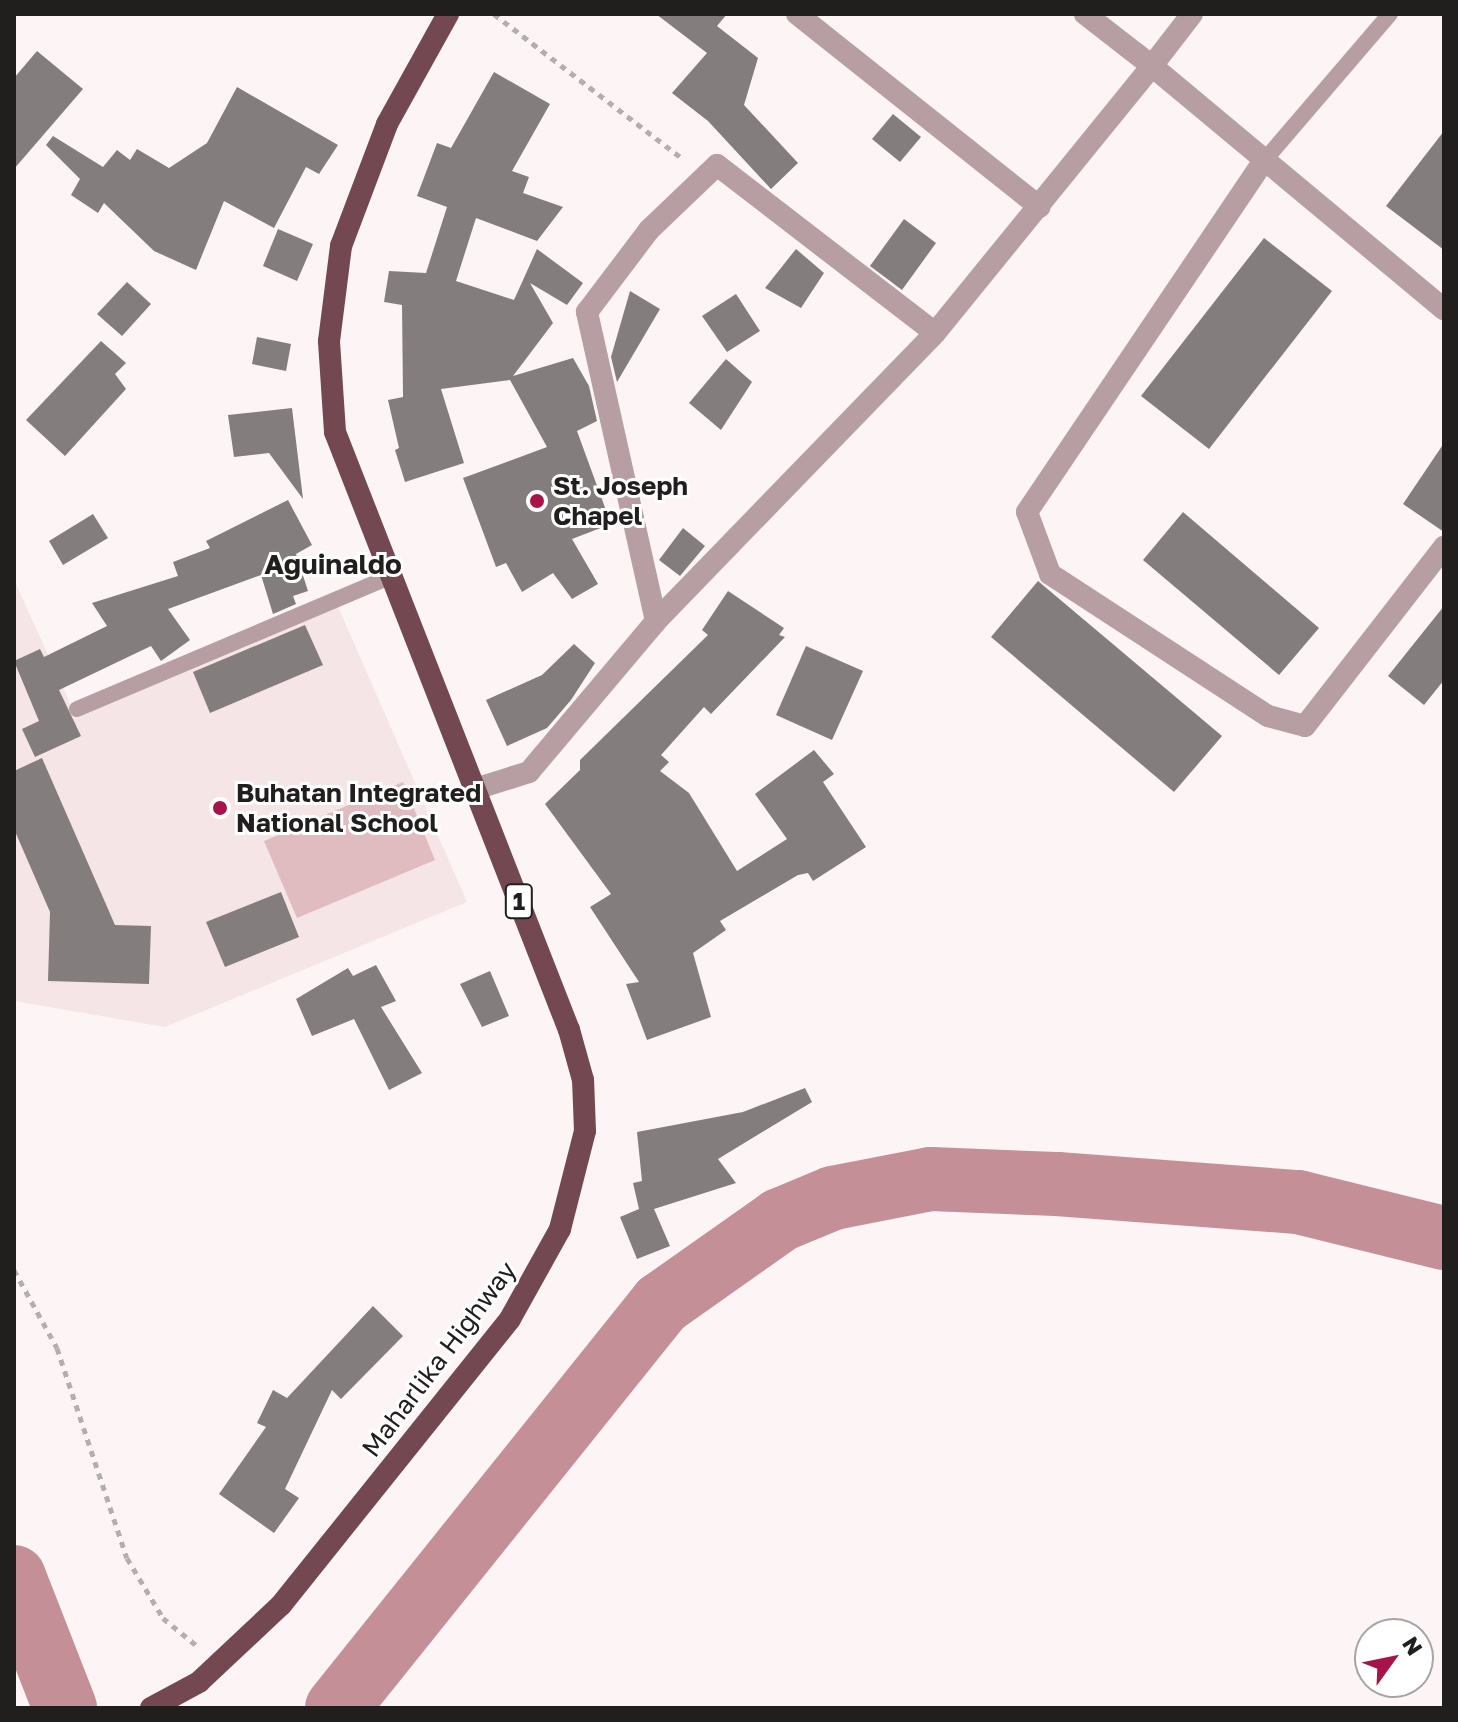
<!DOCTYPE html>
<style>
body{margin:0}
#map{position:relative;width:1458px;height:1722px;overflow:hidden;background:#fcf4f5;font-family:"Golos Text",sans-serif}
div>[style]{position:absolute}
.built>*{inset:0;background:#f5e5e7}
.green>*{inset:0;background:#e0bbc0}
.river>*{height:64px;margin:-32px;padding:0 32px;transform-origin:32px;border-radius:32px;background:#c58f98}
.building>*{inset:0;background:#847d7e}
.path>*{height:5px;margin-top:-2.5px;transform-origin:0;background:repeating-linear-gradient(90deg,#b5aeaf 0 6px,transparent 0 12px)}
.service>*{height:16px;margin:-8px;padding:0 8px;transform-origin:8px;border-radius:8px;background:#b79ea2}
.minor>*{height:22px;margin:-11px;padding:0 11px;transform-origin:11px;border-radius:11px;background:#b79ea2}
.trunk>*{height:22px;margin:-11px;padding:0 11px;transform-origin:11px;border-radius:11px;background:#744851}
.dots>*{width:22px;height:22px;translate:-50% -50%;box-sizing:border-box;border:4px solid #fff;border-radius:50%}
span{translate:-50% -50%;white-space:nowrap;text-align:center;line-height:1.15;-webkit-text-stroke:6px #fff;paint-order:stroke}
.shield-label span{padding:2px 6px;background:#fff;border:2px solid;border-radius:6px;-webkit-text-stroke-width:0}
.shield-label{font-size:24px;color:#211e1e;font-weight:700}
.poi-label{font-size:26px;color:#211e1e;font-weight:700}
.left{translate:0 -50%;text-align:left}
.street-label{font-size:26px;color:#211e1e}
.neighbourhood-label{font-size:28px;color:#211e1e;font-weight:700}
.frame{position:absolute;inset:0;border:16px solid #211e1e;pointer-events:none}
.north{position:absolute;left:1354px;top:1618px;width:80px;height:80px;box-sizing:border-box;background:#fff;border:2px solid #a6a5a5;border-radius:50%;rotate:57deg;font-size:22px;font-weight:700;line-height:32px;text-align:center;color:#211e1e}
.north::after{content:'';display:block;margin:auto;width:28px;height:36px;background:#a81349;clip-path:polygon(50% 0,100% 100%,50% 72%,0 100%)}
</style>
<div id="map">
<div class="built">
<div style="clip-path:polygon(14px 580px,75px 714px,336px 602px,467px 902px,165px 1027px,14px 1001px)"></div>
</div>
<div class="green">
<div style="clip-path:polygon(403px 782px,435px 860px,297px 918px,264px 841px)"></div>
</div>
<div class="river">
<div style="left:14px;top:1577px;width:141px;rotate:68.7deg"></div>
<div style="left:337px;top:1708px;width:518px;rotate:-51.27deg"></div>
<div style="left:661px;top:1304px;width:146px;rotate:-35.2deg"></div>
<div style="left:780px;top:1220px;width:57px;rotate:-22.5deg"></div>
<div style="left:833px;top:1198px;width:100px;rotate:-11deg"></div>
<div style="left:931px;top:1179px;width:126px;rotate:2.3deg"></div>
<div style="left:1057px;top:1184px;width:242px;rotate:4.3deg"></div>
<div style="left:1298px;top:1202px;width:150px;rotate:13.9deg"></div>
</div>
<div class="building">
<div style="clip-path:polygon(656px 14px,727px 14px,717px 26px,758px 58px,744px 105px,798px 163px,771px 189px,708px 121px,672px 93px,707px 53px)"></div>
<div style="clip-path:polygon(37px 51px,83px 89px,14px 169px,14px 78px)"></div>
<div style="clip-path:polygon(494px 72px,550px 104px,512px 171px,529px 177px,523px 193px,563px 207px,537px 241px,476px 218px,456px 281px,514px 300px,537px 249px,583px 283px,567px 305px,530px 283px,553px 323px,513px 376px,573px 358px,589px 386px,597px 421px,577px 431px,611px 524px,572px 539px,598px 584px,572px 599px,553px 573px,522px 592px,506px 563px,496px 567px,463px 478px,547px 447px,510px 380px,441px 389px,464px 463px,405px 482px,395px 450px,399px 448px,388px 400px,403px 397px,402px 305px,384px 302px,389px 271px,426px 273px,447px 207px,417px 196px,437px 143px,451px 148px)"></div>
<div style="clip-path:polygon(237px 87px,338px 145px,319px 174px,306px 167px,274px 228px,224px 201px,196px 270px,154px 251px,104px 203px,98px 213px,71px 195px,80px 179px,46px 145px,53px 136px,103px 167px,117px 150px,130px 160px,137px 149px,169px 168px,207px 143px)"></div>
<div style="clip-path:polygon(893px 114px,921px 137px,900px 162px,872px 139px)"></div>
<div style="clip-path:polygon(1444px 131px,1444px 250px,1386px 206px)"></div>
<div style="clip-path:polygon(904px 219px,936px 243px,902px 290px,870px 266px)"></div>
<div style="clip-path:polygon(278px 229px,313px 244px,297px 281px,263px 266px)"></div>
<div style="clip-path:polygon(1264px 238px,1332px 291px,1209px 449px,1141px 396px)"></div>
<div style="clip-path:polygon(796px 249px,824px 273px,801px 308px,765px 288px)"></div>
<div style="clip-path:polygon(127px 282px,151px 304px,122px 336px,97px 314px)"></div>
<div style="clip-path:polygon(630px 291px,660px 309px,617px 382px,611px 357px)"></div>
<div style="clip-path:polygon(736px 294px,760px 331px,727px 352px,702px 316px)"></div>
<div style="clip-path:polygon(257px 337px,291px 344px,286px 371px,252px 364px)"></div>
<div style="clip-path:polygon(101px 341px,126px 363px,115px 374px,126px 389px,65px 456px,26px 420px)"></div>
<div style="clip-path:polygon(726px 359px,752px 382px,721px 430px,689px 403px)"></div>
<div style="clip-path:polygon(292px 408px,303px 499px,269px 453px,234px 457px,228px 415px)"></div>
<div style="clip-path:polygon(1444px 443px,1444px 532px,1403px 504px)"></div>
<div style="clip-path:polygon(288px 500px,312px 545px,296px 554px,308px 591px,293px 596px,296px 604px,273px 614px,261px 575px,168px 609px,190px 640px,161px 661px,151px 646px,59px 690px,81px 736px,35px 757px,22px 729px,39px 721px,14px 661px,40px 649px,44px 657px,107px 626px,92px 603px,178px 576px,173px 562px,210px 548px,206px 541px)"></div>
<div style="clip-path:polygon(1183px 512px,1319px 628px,1279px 675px,1143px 560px)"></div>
<div style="clip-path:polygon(93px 514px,108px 538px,63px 565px,49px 541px)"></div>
<div style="clip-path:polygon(683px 528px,705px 546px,680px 576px,659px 560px)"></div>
<div style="clip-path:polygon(1038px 581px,1222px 736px,1174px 792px,991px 637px)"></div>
<div style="clip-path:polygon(728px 591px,784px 628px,779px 635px,785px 637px,711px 714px,704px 707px,661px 755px,669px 762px,660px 771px,689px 793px,737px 871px,787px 839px,755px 794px,814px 750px,834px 774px,823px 782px,866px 847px,813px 881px,808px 873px,798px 875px,720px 921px,726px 930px,693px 953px,711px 1017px,647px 1040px,626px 984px,639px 982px,590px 907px,611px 894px,545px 804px,580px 770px,580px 760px,708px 635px,702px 630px)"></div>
<div style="clip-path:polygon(1444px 606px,1444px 680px,1424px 705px,1388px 676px)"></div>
<div style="clip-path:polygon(305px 625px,323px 665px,210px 713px,193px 672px)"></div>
<div style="clip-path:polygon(574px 644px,595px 663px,571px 700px,547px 728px,507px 746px,486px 700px,542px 675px)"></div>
<div style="clip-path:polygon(806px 646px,863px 671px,832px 740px,776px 715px)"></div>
<div style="clip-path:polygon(42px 758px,115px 925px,151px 926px,149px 984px,48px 981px,50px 912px,14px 829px,14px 771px)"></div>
<div style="clip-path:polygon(281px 892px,299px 937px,225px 967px,206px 922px)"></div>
<div style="clip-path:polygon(376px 965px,396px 1001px,381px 1007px,422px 1073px,389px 1090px,354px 1019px,312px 1036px,296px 999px,348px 968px,353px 976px)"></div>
<div style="clip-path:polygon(490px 971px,509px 1016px,482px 1027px,460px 984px)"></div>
<div style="clip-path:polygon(805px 1088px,812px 1102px,718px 1159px,736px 1183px,654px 1209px,670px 1246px,637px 1259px,620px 1217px,639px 1209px,633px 1183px,642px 1181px,637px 1132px,743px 1112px)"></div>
<div style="clip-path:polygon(373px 1306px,403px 1336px,341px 1399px,332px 1390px,285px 1489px,299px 1498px,274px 1533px,219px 1494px,266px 1427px,257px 1423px,273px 1390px,287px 1398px)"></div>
</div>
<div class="path">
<div style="left:494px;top:14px;width:237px;rotate:37.5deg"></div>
<div style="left:14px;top:1270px;width:89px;rotate:61.1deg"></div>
<div style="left:57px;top:1348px;width:221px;rotate:71.6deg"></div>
<div style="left:127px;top:1558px;width:70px;rotate:59deg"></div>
<div style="left:163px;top:1618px;width:43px;rotate:39.3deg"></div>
</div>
<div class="service">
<div style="left:1263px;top:162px;width:195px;rotate:-49.4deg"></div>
<div style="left:77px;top:709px;width:342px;rotate:-22.9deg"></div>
</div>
<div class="minor">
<div style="left:797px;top:14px;width:310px;rotate:38.5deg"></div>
<div style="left:1192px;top:14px;width:66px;rotate:127.6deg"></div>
<div style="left:1152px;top:66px;width:380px;rotate:39.8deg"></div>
<div style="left:1263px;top:162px;width:422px;rotate:124deg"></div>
<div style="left:1027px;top:512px;width:66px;rotate:69.6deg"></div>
<div style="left:1050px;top:574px;width:260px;rotate:33.1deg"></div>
<div style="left:1268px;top:716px;width:38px;rotate:15deg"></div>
<div style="left:1305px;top:726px;width:227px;rotate:-52.2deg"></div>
<div style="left:656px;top:621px;width:317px;rotate:-102.6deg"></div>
<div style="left:587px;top:312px;width:103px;rotate:-52.9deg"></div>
<div style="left:649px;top:230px;width:94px;rotate:-43.7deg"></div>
<div style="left:717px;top:165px;width:275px;rotate:37.6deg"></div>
<div style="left:472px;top:790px;width:60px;rotate:-17.5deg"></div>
<div style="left:529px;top:772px;width:197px;rotate:-49.9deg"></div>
<div style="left:656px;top:621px;width:401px;rotate:-45.9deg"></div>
<div style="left:935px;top:333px;width:344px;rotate:-50.9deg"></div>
<div style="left:1152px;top:66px;width:85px;rotate:-142.2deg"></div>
</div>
<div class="trunk">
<div style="left:151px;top:1708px;width:55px;rotate:-28.4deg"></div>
<div style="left:199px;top:1682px;width:112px;rotate:-43.2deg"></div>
<div style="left:281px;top:1605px;width:366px;rotate:-51.3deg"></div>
<div style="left:510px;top:1319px;width:103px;rotate:-60.9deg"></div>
<div style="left:560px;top:1229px;width:101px;rotate:-75.7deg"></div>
<div style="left:585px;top:1131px;width:51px;rotate:-92.2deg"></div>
<div style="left:583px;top:1080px;width:52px;rotate:-105.6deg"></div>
<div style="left:569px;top:1030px;width:642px;rotate:-111.37deg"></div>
<div style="left:335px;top:432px;width:91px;rotate:-93.8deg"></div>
<div style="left:329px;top:341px;width:96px;rotate:-82.8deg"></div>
<div style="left:341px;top:246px;width:130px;rotate:-69.3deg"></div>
<div style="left:387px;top:124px;width:126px;rotate:-61deg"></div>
</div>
<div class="dots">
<div style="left:537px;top:501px;background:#a81349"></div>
<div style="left:220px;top:808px;background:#a81349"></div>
</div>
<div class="shield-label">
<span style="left:519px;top:901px">1</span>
</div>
<div class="poi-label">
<span class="left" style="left:553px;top:501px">St. Joseph<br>Chapel</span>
<span class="left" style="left:236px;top:808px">Buhatan Integrated<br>National School</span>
</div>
<div class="street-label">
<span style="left:439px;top:1359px;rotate:-53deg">Maharlika Highway</span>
</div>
<div class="neighbourhood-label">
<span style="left:333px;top:564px">Aguinaldo</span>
</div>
<div class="frame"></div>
<div class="north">N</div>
</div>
